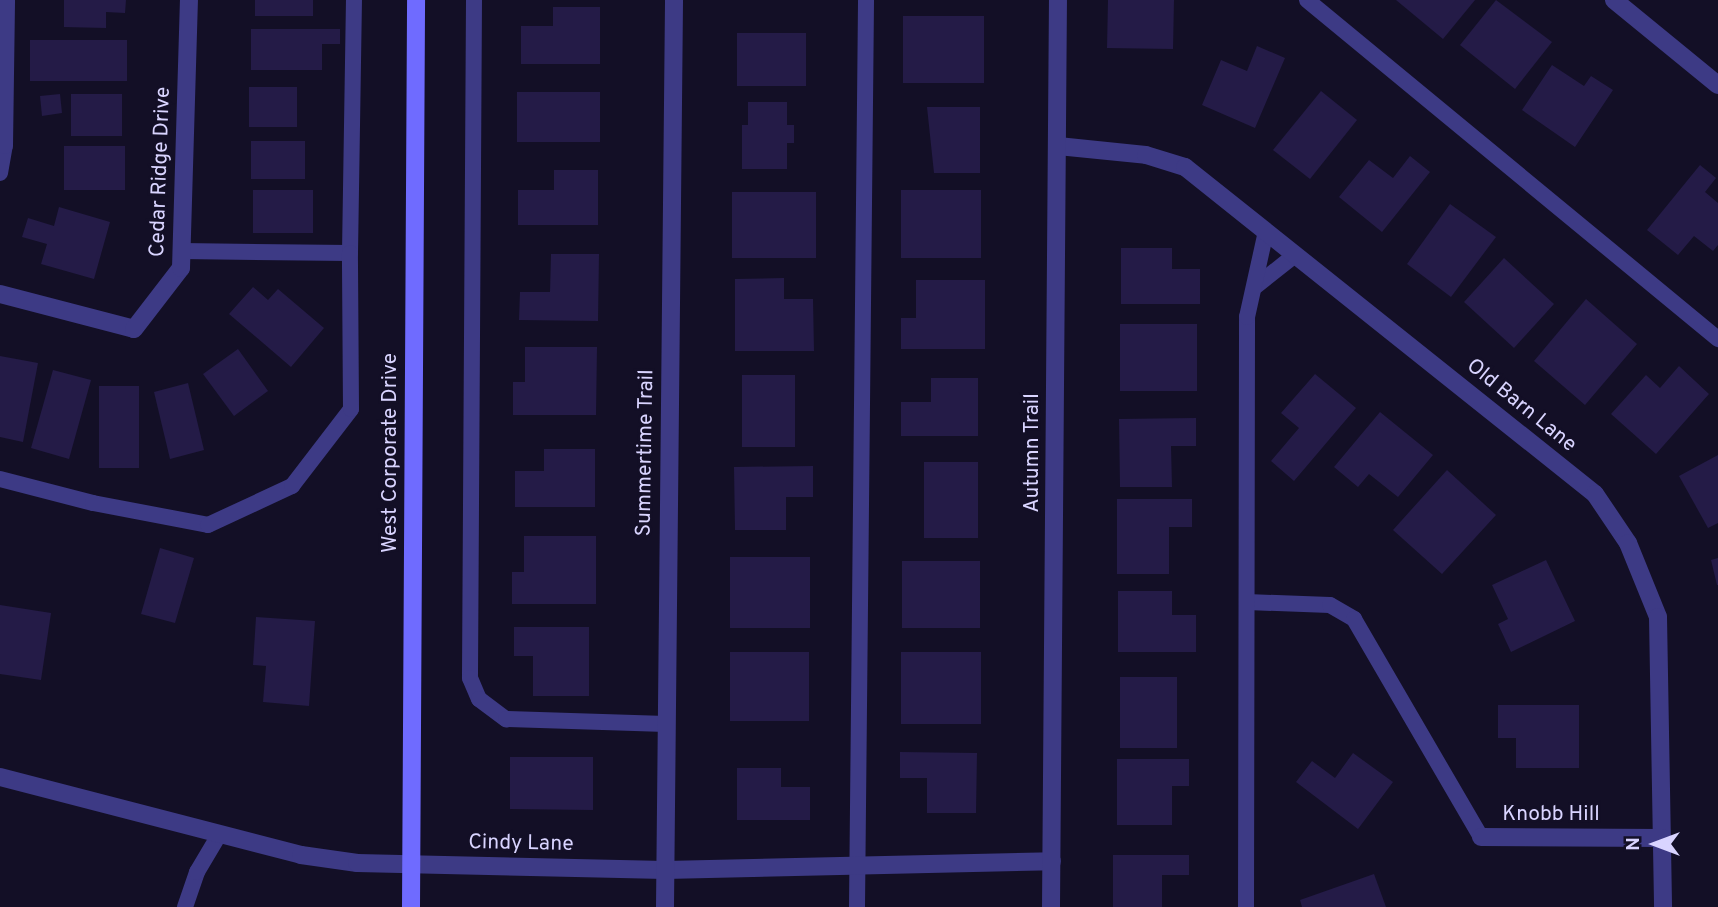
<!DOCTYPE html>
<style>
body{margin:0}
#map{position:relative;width:1718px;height:907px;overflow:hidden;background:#130f26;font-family:Overpass,sans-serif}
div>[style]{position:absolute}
.building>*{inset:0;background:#241b47}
.lane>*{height:16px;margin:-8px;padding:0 8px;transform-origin:8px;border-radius:8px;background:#3d3a85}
.street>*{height:18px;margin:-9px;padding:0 9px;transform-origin:9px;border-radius:9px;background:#3d3a85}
.secondary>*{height:18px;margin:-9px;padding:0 9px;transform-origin:9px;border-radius:9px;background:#6f6bff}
span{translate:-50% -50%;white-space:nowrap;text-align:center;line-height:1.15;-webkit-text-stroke:5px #130f26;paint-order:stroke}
.street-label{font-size:21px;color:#d9d4ff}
.north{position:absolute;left:1620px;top:809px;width:70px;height:70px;-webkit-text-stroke:5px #130f26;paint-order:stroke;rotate:270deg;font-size:19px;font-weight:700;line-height:28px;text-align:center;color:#d9d4ff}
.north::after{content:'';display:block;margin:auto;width:24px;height:32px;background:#d9d4ff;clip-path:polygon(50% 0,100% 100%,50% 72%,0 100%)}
</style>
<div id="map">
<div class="building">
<div style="clip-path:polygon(64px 0,126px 0,125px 13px,106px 12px,106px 28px,64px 27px)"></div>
<div style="clip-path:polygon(255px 0,313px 0,313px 16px,255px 16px)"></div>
<div style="clip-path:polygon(1108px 0,1174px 0,1173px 49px,1107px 48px)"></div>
<div style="clip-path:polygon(1396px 0,1475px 0,1443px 39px)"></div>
<div style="clip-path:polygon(1496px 0,1552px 42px,1515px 89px,1460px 45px)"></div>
<div style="clip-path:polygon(553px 7px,600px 7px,600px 64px,521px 64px,521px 26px,553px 26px)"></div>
<div style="clip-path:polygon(903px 16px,984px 16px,984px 83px,903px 83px)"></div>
<div style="clip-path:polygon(251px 29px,340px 29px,340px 44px,322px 44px,322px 70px,251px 70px)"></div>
<div style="clip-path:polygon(737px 33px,806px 33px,806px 86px,737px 86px)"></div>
<div style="clip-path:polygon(30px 40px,127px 40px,127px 81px,30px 81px)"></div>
<div style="clip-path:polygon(1257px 46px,1285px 58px,1255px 128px,1202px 105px,1221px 60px,1247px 71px)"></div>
<div style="clip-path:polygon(1552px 65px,1584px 86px,1591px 76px,1613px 90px,1575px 147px,1522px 110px)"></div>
<div style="clip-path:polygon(249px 87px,297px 87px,297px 127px,249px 127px)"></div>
<div style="clip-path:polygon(1321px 91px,1357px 120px,1310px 179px,1273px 150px)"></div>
<div style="clip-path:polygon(517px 92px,600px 92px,600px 142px,517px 142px)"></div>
<div style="clip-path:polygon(60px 94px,62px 113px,42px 116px,40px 96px)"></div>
<div style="clip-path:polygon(71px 94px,122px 94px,122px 136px,71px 136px)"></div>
<div style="clip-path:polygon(748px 102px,787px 102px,787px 125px,794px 125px,794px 143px,787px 143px,787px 169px,742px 169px,742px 125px,748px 125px)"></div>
<div style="clip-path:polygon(927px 107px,980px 107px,980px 173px,934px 173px)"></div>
<div style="clip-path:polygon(251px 141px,305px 141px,305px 179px,251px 179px)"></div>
<div style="clip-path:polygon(64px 146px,125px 146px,125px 190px,64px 190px)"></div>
<div style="clip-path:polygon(1410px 156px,1430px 172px,1382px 232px,1339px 197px,1369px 160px,1393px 178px)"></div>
<div style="clip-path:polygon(1700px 165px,1716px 178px,1705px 192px,1718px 203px,1718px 245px,1713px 251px,1694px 236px,1678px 255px,1647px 230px)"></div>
<div style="clip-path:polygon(554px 170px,598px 170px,598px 225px,518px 225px,518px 190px,554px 190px)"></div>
<div style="clip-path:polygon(253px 190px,313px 190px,313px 233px,253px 233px)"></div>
<div style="clip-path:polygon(901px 190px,981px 190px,981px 258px,901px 258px)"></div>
<div style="clip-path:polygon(732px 192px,816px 192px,816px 258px,732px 258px)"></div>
<div style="clip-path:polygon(1450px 204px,1496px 237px,1451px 297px,1407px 264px)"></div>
<div style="clip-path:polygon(59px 207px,110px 222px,94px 279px,41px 264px,47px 244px,22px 237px,28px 218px,54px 226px)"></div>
<div style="clip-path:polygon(1121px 248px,1172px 248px,1172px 269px,1200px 269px,1200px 304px,1121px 304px)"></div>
<div style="clip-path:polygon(551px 254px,599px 254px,598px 321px,519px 320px,520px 292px,550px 292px)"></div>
<div style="clip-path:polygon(1504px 258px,1554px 304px,1514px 348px,1464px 302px)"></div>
<div style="clip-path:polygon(784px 278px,784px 299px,813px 299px,814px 351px,735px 351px,735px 279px)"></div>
<div style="clip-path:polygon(916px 280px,985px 280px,985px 349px,901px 349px,901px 318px,916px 318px)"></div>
<div style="clip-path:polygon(253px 287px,268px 300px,278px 289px,324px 328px,291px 367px,229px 314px)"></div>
<div style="clip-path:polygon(1586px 299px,1637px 344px,1585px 405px,1534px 361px)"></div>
<div style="clip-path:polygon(1120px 324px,1197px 324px,1197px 391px,1120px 391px)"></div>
<div style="clip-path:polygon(525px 347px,597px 347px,596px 415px,513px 415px,513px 382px,525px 382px)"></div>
<div style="clip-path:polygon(238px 349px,268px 391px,234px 416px,203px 374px)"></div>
<div style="clip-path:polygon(0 356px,38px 363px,23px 442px,0 437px)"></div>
<div style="clip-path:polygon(1679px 366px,1709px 394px,1656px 454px,1611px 414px,1646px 375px,1660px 388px)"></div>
<div style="clip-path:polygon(53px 370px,91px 380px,69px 459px,31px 448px)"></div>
<div style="clip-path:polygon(1315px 374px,1356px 408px,1294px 481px,1271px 461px,1299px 428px,1281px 413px)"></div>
<div style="clip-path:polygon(742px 375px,795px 375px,795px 447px,742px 447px)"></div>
<div style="clip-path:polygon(931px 378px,978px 378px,978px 436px,901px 436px,901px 402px,931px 402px)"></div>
<div style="clip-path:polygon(188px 383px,204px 450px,170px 459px,154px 392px)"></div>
<div style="clip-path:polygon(99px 386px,139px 386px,139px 468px,99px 468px)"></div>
<div style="clip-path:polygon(1380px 412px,1433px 455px,1398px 497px,1369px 474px,1358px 487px,1334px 467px)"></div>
<div style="clip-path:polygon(1196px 418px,1196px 446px,1171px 446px,1172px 487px,1120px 487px,1119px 419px)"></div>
<div style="clip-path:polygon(544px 449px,595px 449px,595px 507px,515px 507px,515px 471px,544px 471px)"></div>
<div style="clip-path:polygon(1718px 455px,1718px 523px,1708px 528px,1679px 476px)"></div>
<div style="clip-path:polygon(924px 462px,978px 462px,978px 538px,924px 538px)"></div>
<div style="clip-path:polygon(813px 466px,813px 497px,786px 497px,786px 530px,735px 530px,734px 467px)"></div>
<div style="clip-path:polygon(1447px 470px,1496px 515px,1442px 574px,1393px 530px)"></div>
<div style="clip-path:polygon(1117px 499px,1192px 499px,1192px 527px,1169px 527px,1169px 574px,1117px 574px)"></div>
<div style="clip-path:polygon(524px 536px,596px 536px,596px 604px,512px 604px,512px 572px,524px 572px)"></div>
<div style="clip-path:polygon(160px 548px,194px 558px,175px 623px,141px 614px)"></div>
<div style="clip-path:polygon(730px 557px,810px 557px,810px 628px,730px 628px)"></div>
<div style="clip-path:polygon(1718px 558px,1718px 585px,1717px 585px,1711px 560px)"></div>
<div style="clip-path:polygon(1546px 560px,1575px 621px,1511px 652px,1498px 624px,1508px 619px,1492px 585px)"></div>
<div style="clip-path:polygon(902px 561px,980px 561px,980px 628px,902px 628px)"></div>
<div style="clip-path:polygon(1118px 591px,1172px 591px,1172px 615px,1196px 615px,1196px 652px,1118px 652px)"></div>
<div style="clip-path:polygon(0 605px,51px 613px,41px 680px,0 674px)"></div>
<div style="clip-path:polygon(256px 617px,315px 621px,309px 706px,263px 702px,266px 666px,253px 665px)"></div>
<div style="clip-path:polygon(514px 627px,589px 627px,589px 696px,533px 696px,533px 656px,514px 656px)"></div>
<div style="clip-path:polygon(730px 652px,809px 652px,809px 721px,730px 721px)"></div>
<div style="clip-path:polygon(901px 652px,981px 652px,981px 724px,901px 724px)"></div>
<div style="clip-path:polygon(1120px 677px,1177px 677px,1177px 748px,1120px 748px)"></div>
<div style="clip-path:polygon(1498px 705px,1579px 705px,1579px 768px,1516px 768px,1516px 738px,1498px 738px)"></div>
<div style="clip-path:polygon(900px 752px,977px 753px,976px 813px,927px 813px,927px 778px,900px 778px)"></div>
<div style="clip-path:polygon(1353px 753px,1393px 782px,1358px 829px,1296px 782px,1312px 761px,1335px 778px)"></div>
<div style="clip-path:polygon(510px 757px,593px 757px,593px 810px,510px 809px)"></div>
<div style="clip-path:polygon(1117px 759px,1189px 759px,1189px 786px,1172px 786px,1172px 825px,1117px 825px)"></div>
<div style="clip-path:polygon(737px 768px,781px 768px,781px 787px,810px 787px,810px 820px,737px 820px)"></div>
<div style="clip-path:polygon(1113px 855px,1189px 855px,1189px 875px,1162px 875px,1162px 907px,1113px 907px)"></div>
<div style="clip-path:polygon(1374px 874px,1386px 907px,1302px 907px,1300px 900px)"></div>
</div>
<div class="lane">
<div style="left:474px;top:0;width:678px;rotate:90.34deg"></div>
<div style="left:470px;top:678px;width:23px;rotate:67deg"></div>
<div style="left:479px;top:699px;width:34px;rotate:37deg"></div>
<div style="left:506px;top:719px;width:160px;rotate:1.8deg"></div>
<div style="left:1307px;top:0;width:533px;rotate:39.52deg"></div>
<div style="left:0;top:173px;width:27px;rotate:-80deg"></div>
<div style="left:5px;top:146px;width:146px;rotate:-89.2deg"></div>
<div style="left:181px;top:251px;width:169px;rotate:0.7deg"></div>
<div style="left:350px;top:253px;width:253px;rotate:-89.1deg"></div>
<div style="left:1256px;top:286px;width:50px;rotate:-38.5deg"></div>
<div style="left:0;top:479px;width:96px;rotate:14.5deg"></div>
<div style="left:93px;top:503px;width:117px;rotate:10.8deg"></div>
<div style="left:208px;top:525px;width:93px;rotate:-24.9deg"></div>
<div style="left:292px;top:486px;width:97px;rotate:-52.5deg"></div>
<div style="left:351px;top:409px;width:156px;rotate:-90.4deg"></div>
<div style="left:1247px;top:602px;width:83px;rotate:2.1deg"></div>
<div style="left:1330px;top:605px;width:28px;rotate:30deg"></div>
<div style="left:1354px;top:619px;width:252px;rotate:59.8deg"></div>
<div style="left:185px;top:907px;width:37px;rotate:-71deg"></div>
<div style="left:197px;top:872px;width:43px;rotate:-59.3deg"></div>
<div style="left:857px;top:907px;width:907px;rotate:-89.43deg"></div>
<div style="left:1246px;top:907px;width:590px;rotate:-89.9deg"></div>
<div style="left:1247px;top:317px;width:88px;rotate:-77.5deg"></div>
</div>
<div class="street">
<div style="left:1614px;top:0;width:134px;rotate:39.3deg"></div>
<div style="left:1058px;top:146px;width:88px;rotate:5.8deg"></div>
<div style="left:1146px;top:155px;width:41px;rotate:17.1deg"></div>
<div style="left:1185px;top:167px;width:524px;rotate:38.57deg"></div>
<div style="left:1595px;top:494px;width:59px;rotate:56deg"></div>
<div style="left:1628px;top:543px;width:80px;rotate:67.9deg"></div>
<div style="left:1658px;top:617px;width:290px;rotate:89deg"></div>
<div style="left:0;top:294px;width:138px;rotate:14.6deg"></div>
<div style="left:134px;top:329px;width:77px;rotate:-52.4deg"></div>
<div style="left:181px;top:268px;width:268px;rotate:-88.3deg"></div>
<div style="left:0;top:777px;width:311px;rotate:14.5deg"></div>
<div style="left:301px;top:855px;width:57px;rotate:8.1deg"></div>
<div style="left:357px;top:863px;width:308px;rotate:1.3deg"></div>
<div style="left:665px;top:870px;width:387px;rotate:-1.3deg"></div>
<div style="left:1481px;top:837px;width:181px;rotate:0.3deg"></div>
<div style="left:665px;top:907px;width:907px;rotate:-89.43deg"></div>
<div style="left:1051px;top:907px;width:907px;rotate:-89.56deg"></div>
</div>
<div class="secondary">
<div style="left:411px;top:907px;width:907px;rotate:-89.68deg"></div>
</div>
<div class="street-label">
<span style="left:161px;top:172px;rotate:-88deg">Cedar Ridge Drive</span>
<span style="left:1521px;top:406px;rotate:39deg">Old Barn Lane</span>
<span style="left:391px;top:453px;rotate:-90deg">West Corporate Drive</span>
<span style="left:646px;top:453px;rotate:-89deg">Summertime Trail</span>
<span style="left:1033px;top:453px;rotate:-90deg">Autumn Trail</span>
<span style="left:1551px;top:815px">Knobb Hill</span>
<span style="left:521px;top:844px;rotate:1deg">Cindy Lane</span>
</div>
<div class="north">N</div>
</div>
